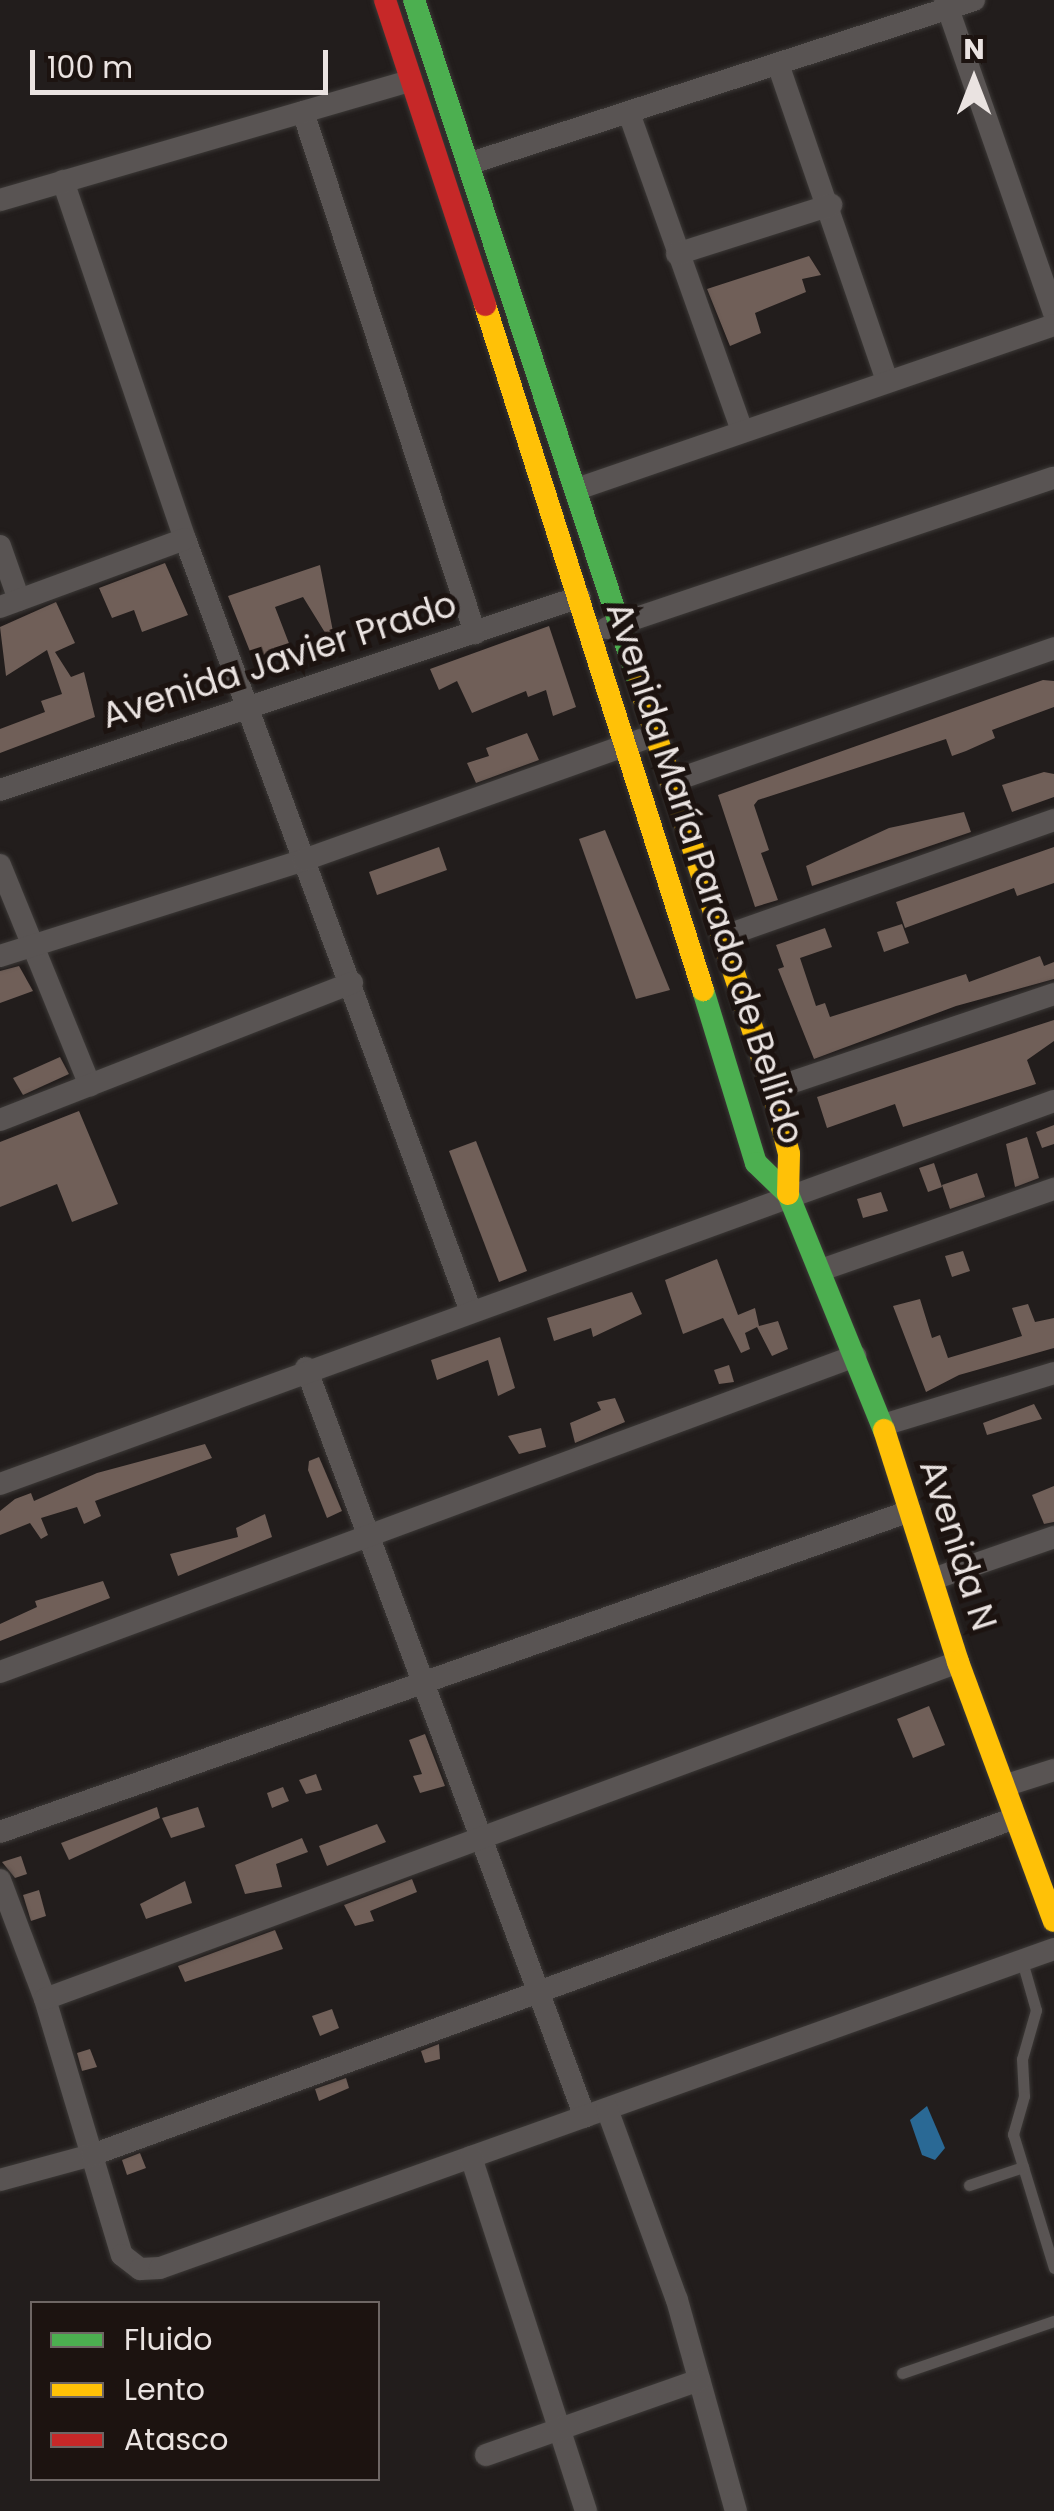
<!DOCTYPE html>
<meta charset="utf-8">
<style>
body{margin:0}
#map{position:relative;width:1054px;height:2511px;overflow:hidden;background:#221d1c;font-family:Poppins,sans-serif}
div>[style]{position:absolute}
.water>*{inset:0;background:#2a6995}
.building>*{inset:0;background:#705f58}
.roads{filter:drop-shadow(0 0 2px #3b3836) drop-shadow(0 0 2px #3b3836)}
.lane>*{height:11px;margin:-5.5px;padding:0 5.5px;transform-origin:5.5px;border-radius:5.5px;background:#595453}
.street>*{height:22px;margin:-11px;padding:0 11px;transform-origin:11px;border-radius:11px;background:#595453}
.fast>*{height:22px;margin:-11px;padding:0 11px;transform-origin:11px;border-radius:11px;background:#4caf50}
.slow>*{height:22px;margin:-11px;padding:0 11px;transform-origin:11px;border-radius:11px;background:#ffc107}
.jam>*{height:22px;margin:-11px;padding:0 11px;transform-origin:11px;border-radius:11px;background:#c62828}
span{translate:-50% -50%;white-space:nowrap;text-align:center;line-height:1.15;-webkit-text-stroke:10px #1c1310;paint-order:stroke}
.street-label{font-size:35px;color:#eae3e1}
.legend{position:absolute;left:30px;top:2301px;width:350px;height:180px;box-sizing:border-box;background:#1c1310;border:2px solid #6e6664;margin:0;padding:12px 18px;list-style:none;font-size:30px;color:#eae3e1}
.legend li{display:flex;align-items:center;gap:20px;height:50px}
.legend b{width:50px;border:2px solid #6e6664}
.north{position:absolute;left:924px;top:30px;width:100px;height:100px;-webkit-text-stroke:8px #1c1310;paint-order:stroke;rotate:0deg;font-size:28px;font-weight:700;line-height:40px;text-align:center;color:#eae3e1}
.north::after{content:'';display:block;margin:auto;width:35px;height:45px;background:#eae3e1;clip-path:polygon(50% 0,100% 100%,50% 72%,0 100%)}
.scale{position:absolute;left:30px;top:50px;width:298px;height:45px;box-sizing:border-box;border:5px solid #eae3e1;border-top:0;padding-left:12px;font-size:30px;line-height:35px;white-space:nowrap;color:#eae3e1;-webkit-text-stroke:8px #1c1310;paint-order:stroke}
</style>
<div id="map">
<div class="water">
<div style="clip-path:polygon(927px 2106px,945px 2148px,935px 2160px,922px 2155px,910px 2120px)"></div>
</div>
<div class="building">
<div style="clip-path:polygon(809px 256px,821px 275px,802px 279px,806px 292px,755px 313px,761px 333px,730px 346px,707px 289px)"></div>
<div style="clip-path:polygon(165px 563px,188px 615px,142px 632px,134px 610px,112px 618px,99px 588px)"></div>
<div style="clip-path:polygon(320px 565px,337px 652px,303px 597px,275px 607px,290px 646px,253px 659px,228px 596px)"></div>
<div style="clip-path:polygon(56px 602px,75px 643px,55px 652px,71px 677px,84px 672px,95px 717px,0 753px,0 729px,45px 712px,41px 701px,62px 694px,47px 650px,6px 676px,0 627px)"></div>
<div style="clip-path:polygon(549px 626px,576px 707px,553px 716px,546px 690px,528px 697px,526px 691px,472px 713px,457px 681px,439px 690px,430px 669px)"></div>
<div style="clip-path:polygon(1043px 680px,1054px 681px,1054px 707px,992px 730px,995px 738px,966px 751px,952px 756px,946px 739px,758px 800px,754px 805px,769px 850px,761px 853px,778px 900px,755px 907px,718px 795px)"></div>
<div style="clip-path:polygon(527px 733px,539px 760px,476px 783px,467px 763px,489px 756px,486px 748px)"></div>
<div style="clip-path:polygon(1044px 772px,1054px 774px,1054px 797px,1012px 812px,1002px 785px)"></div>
<div style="clip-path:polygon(964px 812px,971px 832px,812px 886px,806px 866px,889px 828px)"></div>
<div style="clip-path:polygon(605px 830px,670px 990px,636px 999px,579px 839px)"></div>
<div style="clip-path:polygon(439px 847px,447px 870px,377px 895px,369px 872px)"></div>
<div style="clip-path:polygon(1054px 847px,1054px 883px,1017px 896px,1014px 888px,905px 928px,896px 902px)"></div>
<div style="clip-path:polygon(902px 924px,909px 943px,884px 952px,877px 932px)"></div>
<div style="clip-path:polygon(825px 928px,832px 947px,800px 958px,816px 1006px,825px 1003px,830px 1017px,966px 974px,969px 982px,1040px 956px,1044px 966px,1054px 962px,1054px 979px,956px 1006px,814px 1059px,778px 969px,784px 967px,776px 945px)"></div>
<div style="clip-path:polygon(19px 966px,33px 991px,0 1003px,0 971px)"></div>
<div style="clip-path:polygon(1054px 1020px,1054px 1041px,1027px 1060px,1036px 1084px,903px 1127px,895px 1104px,827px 1128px,817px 1097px)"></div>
<div style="clip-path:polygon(60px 1057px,69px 1074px,23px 1095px,13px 1078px)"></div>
<div style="clip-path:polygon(79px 1111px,118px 1204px,72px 1222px,57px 1184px,0 1207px,0 1142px)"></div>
<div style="clip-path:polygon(1054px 1125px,1054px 1144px,1042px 1148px,1036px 1132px)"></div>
<div style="clip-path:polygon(1027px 1137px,1039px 1178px,1015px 1187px,1006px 1144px)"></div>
<div style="clip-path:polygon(476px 1141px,527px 1271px,499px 1282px,449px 1151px)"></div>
<div style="clip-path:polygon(934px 1163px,942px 1187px,928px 1192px,919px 1168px)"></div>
<div style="clip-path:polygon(977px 1173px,985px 1197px,950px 1209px,942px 1185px)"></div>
<div style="clip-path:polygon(881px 1192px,888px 1211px,863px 1218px,857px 1199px)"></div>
<div style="clip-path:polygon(963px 1251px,970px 1271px,952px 1277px,945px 1256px)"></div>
<div style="clip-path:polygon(717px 1259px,738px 1315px,755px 1308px,759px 1326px,778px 1321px,788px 1349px,772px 1356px,757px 1327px,745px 1333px,750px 1349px,741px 1353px,723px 1318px,683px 1334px,665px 1280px)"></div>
<div style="clip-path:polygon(632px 1292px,642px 1314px,593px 1337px,591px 1328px,554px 1341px,547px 1318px)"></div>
<div style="clip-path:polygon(920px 1299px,932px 1338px,940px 1335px,948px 1358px,1022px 1336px,1012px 1308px,1028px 1304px,1035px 1322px,1054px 1318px,1054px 1348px,959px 1375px,926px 1392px,893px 1306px)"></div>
<div style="clip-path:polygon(500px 1337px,515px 1388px,498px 1396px,488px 1360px,437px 1380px,431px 1360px)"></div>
<div style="clip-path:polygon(729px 1365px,734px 1382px,719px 1384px,714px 1370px)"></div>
<div style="clip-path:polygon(615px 1398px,625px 1422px,575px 1443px,570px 1423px,601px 1410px,597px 1402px)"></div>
<div style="clip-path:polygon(1034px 1404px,1042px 1419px,987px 1435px,983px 1423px)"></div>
<div style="clip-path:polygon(541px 1428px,546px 1447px,519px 1454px,508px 1436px)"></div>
<div style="clip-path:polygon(205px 1444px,212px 1458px,95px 1501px,101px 1516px,84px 1524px,77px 1507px,41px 1518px,48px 1535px,41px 1539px,30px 1523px,0 1535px,0 1511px,15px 1499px,31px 1493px,34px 1501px,97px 1473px)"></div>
<div style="clip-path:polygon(319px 1457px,342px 1511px,327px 1518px,308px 1470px,309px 1461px)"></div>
<div style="clip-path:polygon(1054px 1486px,1054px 1522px,1044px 1524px,1032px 1495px)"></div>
<div style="clip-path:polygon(265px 1514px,272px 1537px,178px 1576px,170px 1554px,238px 1537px,236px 1528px)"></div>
<div style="clip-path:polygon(103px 1581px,110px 1598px,0 1641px,0 1624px,37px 1607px,35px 1601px)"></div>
<div style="clip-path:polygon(929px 1706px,945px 1745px,913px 1758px,897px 1719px)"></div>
<div style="clip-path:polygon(425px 1734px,445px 1786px,420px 1793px,413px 1776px,422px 1774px,409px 1740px)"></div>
<div style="clip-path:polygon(316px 1774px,322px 1790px,306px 1794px,299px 1780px)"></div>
<div style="clip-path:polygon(283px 1787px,289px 1801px,272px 1808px,267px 1793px)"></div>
<div style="clip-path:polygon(157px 1807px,160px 1818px,69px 1860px,61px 1843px)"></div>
<div style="clip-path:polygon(198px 1807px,205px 1827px,171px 1838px,162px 1818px)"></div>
<div style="clip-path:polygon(377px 1824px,386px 1842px,327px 1866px,319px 1846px)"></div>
<div style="clip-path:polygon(302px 1838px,308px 1852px,276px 1864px,282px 1887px,245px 1894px,235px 1865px)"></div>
<div style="clip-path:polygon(21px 1856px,27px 1874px,15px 1878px,2px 1862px)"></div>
<div style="clip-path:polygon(412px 1879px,417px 1892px,370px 1911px,374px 1921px,355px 1926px,344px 1905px)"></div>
<div style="clip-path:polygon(185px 1881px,192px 1903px,146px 1919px,140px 1904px)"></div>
<div style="clip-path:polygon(39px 1890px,46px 1916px,31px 1921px,23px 1895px)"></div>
<div style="clip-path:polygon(275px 1930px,283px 1949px,185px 1982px,178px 1966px)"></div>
<div style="clip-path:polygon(332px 2009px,339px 2028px,320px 2036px,312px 2016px)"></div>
<div style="clip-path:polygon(439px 2044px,440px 2059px,425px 2063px,421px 2051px)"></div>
<div style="clip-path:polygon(90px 2049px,97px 2067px,82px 2071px,77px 2053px)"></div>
<div style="clip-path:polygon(346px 2078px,349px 2088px,319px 2101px,315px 2089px)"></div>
<div style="clip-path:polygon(140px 2153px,146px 2168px,127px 2175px,122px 2160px)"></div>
</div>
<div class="roads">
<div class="lane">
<div style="left:1022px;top:1961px;width:51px;rotate:74.1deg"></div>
<div style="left:1036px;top:2010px;width:51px;rotate:105.9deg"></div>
<div style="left:1022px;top:2059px;width:37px;rotate:87deg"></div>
<div style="left:1024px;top:2096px;width:40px;rotate:106deg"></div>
<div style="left:1013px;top:2134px;width:140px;rotate:73deg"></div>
<div style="left:969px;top:2185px;width:57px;rotate:-18.4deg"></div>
<div style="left:902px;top:2373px;width:161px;rotate:-18.9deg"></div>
</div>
<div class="street">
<div style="left:945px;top:0;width:331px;rotate:70.8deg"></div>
<div style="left:779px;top:67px;width:332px;rotate:71deg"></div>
<div style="left:303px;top:112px;width:549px;rotate:71.73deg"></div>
<div style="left:630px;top:116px;width:334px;rotate:70.4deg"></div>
<div style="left:468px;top:164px;width:532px;rotate:-17.96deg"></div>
<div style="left:63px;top:181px;width:378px;rotate:71.2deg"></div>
<div style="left:185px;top:539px;width:821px;rotate:69.69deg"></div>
<div style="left:0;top:200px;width:427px;rotate:-16.2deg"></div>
<div style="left:677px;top:254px;width:162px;rotate:-17.7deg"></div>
<div style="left:577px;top:489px;width:504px;rotate:-18.97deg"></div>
<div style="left:0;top:546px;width:57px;rotate:70.6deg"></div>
<div style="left:0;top:607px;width:197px;rotate:-20.2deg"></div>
<div style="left:607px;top:628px;width:471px;rotate:-18.6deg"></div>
<div style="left:670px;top:782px;width:407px;rotate:-19.2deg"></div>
<div style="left:0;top:790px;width:611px;rotate:-18.41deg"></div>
<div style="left:0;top:865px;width:238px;rotate:67.8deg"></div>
<div style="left:722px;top:937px;width:352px;rotate:-19.4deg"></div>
<div style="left:0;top:956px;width:319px;rotate:-17.5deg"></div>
<div style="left:304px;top:860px;width:358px;rotate:-19.6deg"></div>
<div style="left:772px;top:1089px;width:298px;rotate:-18.6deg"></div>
<div style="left:0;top:1120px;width:378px;rotate:-21.3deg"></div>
<div style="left:821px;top:1270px;width:247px;rotate:-19.2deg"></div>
<div style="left:306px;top:1368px;width:799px;rotate:69.57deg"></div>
<div style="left:883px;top:1425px;width:179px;rotate:-16.9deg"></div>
<div style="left:0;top:1484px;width:1121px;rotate:-19.97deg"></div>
<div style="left:933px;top:1579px;width:128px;rotate:-19.1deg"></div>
<div style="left:0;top:1672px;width:912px;rotate:-20.28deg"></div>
<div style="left:1004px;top:1786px;width:52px;rotate:-17.7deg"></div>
<div style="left:0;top:1832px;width:965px;rotate:-19.43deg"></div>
<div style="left:0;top:1880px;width:127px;rotate:69.3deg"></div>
<div style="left:45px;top:1999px;width:267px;rotate:73.3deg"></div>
<div style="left:122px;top:2255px;width:23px;rotate:38deg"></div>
<div style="left:140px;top:2269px;width:20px;rotate:-3deg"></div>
<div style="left:160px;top:2268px;width:949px;rotate:-19.64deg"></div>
<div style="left:45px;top:1999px;width:973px;rotate:-20.26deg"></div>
<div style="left:607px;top:2109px;width:203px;rotate:69.9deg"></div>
<div style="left:677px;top:2300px;width:219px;rotate:74.4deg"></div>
<div style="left:471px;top:2157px;width:372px;rotate:72deg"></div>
<div style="left:0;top:2180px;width:95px;rotate:-15.2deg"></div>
<div style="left:92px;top:2155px;width:983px;rotate:-20.06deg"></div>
<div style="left:486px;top:2455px;width:226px;rotate:-19.4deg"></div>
</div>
<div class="fast">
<div style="left:414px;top:0;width:720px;rotate:71.79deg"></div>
<div style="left:703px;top:990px;width:181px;rotate:73deg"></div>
<div style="left:756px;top:1163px;width:45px;rotate:44.1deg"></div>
<div style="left:788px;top:1194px;width:255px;rotate:67.9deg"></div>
</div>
<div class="slow">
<div style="left:485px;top:305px;width:719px;rotate:72.35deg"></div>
<div style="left:639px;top:684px;width:426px;rotate:71.8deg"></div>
<div style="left:772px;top:1089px;width:67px;rotate:75.3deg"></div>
<div style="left:789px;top:1154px;width:40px;rotate:91.4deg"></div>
<div style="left:884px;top:1430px;width:244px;rotate:72.3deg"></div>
<div style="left:958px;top:1662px;width:276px;rotate:69.7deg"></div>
</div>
<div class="jam">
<div style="left:385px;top:0;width:321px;rotate:71.8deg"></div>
</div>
</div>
<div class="street-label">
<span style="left:279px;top:660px;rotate:-18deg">Avenida Javier Prado</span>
<span style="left:705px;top:873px;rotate:72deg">Avenida María Parado de Bellido</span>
<span style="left:958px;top:1545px;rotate:72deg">Avenida N</span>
</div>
<ul class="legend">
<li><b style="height:12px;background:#4caf50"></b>Fluido</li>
<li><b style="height:12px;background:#ffc107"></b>Lento</li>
<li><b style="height:12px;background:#c62828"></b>Atasco</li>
</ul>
<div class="north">N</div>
<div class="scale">100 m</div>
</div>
